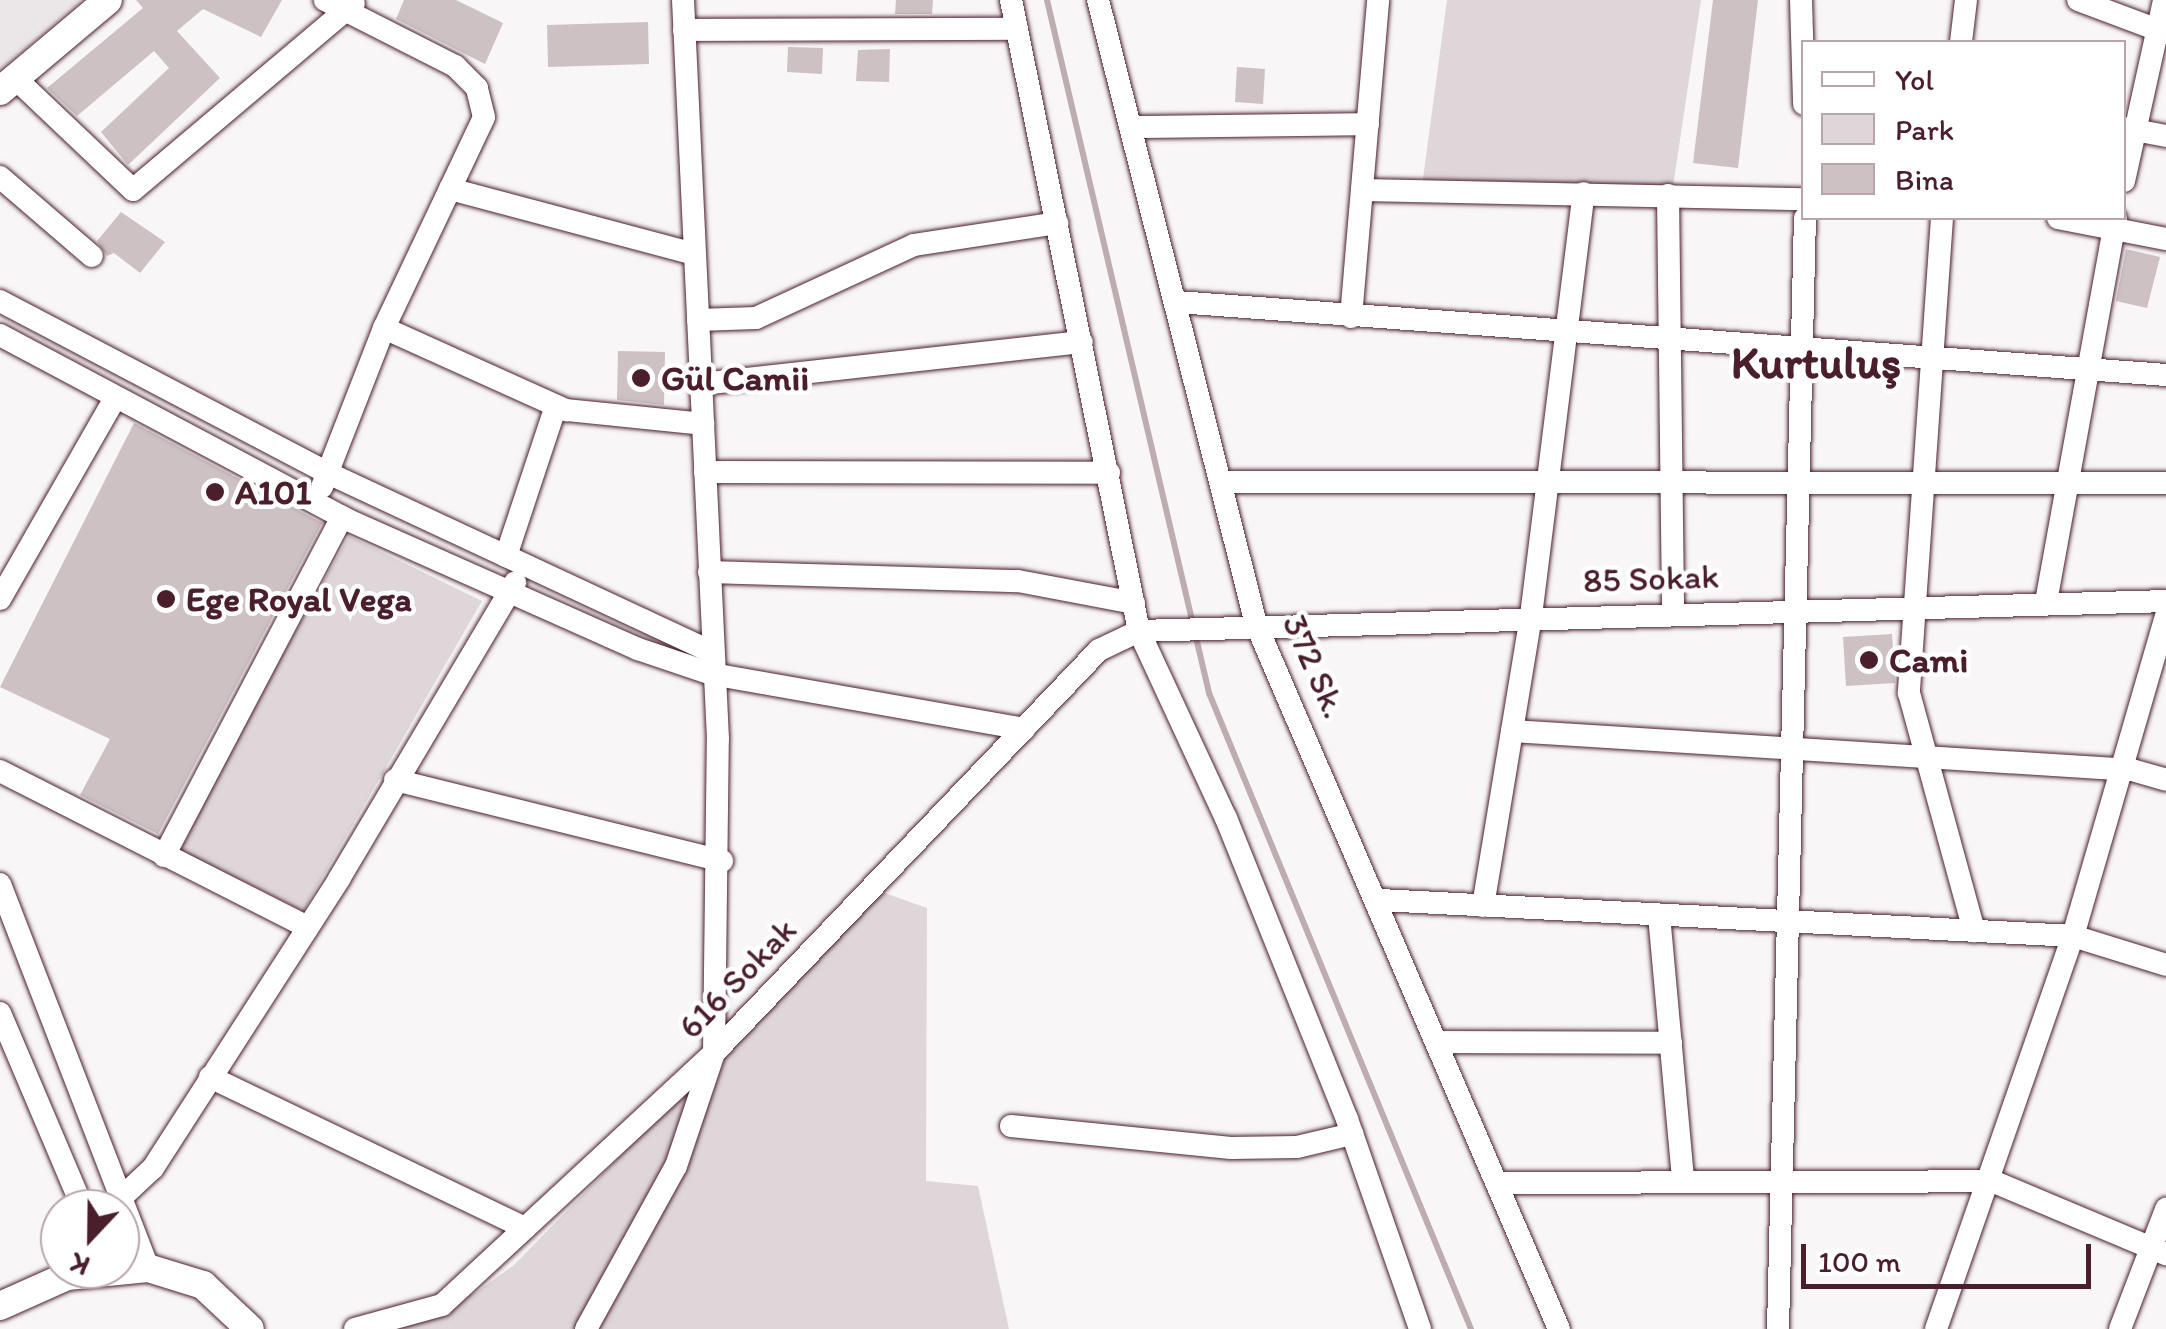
<!DOCTYPE html>
<meta charset="utf-8">
<style>
body{margin:0}
#map{position:relative;width:2166px;height:1329px;overflow:hidden;background:#f8f6f7;font-family:Itim,sans-serif}
div>[style]{position:absolute}
.built>*{inset:0;background:#ebe6e8}
.green>*{inset:0;background:#ded6d9}
.stream>*{height:6px;margin:-3px;padding:0 3px;transform-origin:3px;border-radius:3px;background:#bdadb0}
.building>*{inset:0;background:#cdc1c4}
.roads{filter:drop-shadow(0 0 2px #4a1f2b) drop-shadow(0 0 2px #4a1f2b)}
.minor>*{height:22px;margin:-11px;padding:0 11px;transform-origin:11px;border-radius:11px;background:#fff}
.tertiary>*{height:28px;margin:-14px;padding:0 14px;transform-origin:14px;border-radius:14px;background:#fff}
.dots>*{width:28px;height:28px;translate:-50% -50%;box-sizing:border-box;border:5px solid #fff;border-radius:50%}
span{translate:-50% -50%;white-space:nowrap;text-align:center;line-height:1.15;-webkit-text-stroke:9px #fff;paint-order:stroke}
.poi-label{font-size:35px;color:#4a1f2b;font-weight:700}
.left{translate:0 -50%;text-align:left}
.street-label{font-size:35px;color:#4a1f2b}
.district-label{font-size:45px;color:#4a1f2b;font-weight:700}
.legend{position:absolute;left:1801px;top:40px;width:325px;height:180px;box-sizing:border-box;background:#fff;border:2px solid #b7a5aa;margin:0;padding:12px 18px;list-style:none;font-size:30px;color:#4a1f2b}
.legend li{display:flex;align-items:center;gap:20px;height:50px}
.legend b{width:50px;border:2px solid #b7a5aa}
.north{position:absolute;left:40px;top:1189px;width:100px;height:100px;box-sizing:border-box;background:#fff;border:2px solid #b7a5aa;border-radius:50%;rotate:202deg;font-size:28px;font-weight:700;line-height:40px;text-align:center;color:#4a1f2b}
.north::after{content:'';display:block;margin:auto;width:35px;height:45px;background:#4a1f2b;clip-path:polygon(50% 0,100% 100%,50% 72%,0 100%)}
.scale{position:absolute;left:1801px;top:1244px;width:290px;height:45px;box-sizing:border-box;border:5px solid #4a1f2b;border-top:0;padding-left:12px;font-size:30px;line-height:35px;white-space:nowrap;color:#4a1f2b;-webkit-text-stroke:8px #fff;paint-order:stroke}
</style>
<div id="map">
<div class="built">
<div style="clip-path:polygon(0 0,82px 0,0 70px)"></div>
</div>
<div class="green">
<div style="clip-path:polygon(1447px 0,1701px 0,1673px 186px,1422px 186px)"></div>
<div style="clip-path:polygon(349px 536px,482px 601px,303px 911px,174px 847px)"></div>
<div style="clip-path:polygon(879px 891px,927px 908px,926px 1181px,978px 1186px,1009px 1329px,388px 1329px,475px 1293px,514px 1265px)"></div>
</div>
<div class="stream">
<div style="left:1047px;top:0;width:712px;rotate:76.84deg"></div>
<div style="left:1209px;top:693px;width:688px;rotate:67.61deg"></div>
</div>
<div class="building">
<div style="clip-path:polygon(136px 0,282px 0,261px 37px,203px 9px,177px 31px,220px 78px,128px 165px,101px 132px,169px 68px,154px 51px,77px 116px,47px 88px,143px 8px)"></div>
<div style="clip-path:polygon(404px 0,456px 0,503px 23px,485px 64px,396px 19px)"></div>
<div style="clip-path:polygon(896px 0,933px 0,932px 14px,895px 14px)"></div>
<div style="clip-path:polygon(1713px 0,1758px 0,1738px 168px,1693px 163px)"></div>
<div style="clip-path:polygon(648px 22px,649px 64px,548px 67px,547px 25px)"></div>
<div style="clip-path:polygon(788px 47px,823px 48px,822px 74px,787px 72px)"></div>
<div style="clip-path:polygon(890px 49px,889px 82px,856px 81px,858px 50px)"></div>
<div style="clip-path:polygon(1237px 67px,1265px 69px,1263px 104px,1235px 102px)"></div>
<div style="clip-path:polygon(121px 212px,165px 242px,140px 273px,114px 253px,107px 256px,97px 241px)"></div>
<div style="clip-path:polygon(2126px 249px,2160px 257px,2147px 308px,2116px 301px)"></div>
<div style="clip-path:polygon(618px 351px,665px 352px,664px 405px,617px 400px)"></div>
<div style="clip-path:polygon(134px 423px,322px 523px,158px 834px,80px 795px,110px 739px,0 687px)"></div>
<div style="clip-path:polygon(1892px 634px,1895px 683px,1846px 686px,1843px 637px)"></div>
</div>
<div class="roads">
<div class="minor">
<div style="left:1011px;top:0;width:644px;rotate:78.53deg"></div>
<div style="left:1139px;top:631px;width:206px;rotate:65.1deg"></div>
<div style="left:1226px;top:818px;width:324px;rotate:68.1deg"></div>
<div style="left:1347px;top:1119px;width:222px;rotate:70.8deg"></div>
<div style="left:1098px;top:0;width:644px;rotate:75.79deg"></div>
<div style="left:1256px;top:624px;width:767px;rotate:66.74deg"></div>
<div style="left:1801px;top:0;width:104px;rotate:88.3deg"></div>
<div style="left:2078px;top:0;width:94px;rotate:20.6deg"></div>
<div style="left:684px;top:30px;width:333px;rotate:-0.2deg"></div>
<div style="left:1961px;top:42px;width:42px;rotate:-83.2deg"></div>
<div style="left:16px;top:79px;width:161px;rotate:43.5deg"></div>
<div style="left:133px;top:190px;width:289px;rotate:-40.2deg"></div>
<div style="left:1134px;top:127px;width:234px;rotate:-0.7deg"></div>
<div style="left:2124px;top:128px;width:43px;rotate:10.8deg"></div>
<div style="left:0;top:177px;width:121px;rotate:40.7deg"></div>
<div style="left:2124px;top:181px;width:185px;rotate:-77.5deg"></div>
<div style="left:450px;top:189px;width:253px;rotate:14.9deg"></div>
<div style="left:1362px;top:190px;width:442px;rotate:1.2deg"></div>
<div style="left:1668px;top:195px;width:417px;rotate:89.3deg"></div>
<div style="left:1942px;top:218px;width:476px;rotate:94deg"></div>
<div style="left:1909px;top:693px;width:247px;rotate:74.7deg"></div>
<div style="left:2058px;top:218px;width:110px;rotate:11deg"></div>
<div style="left:0;top:301px;width:370px;rotate:27.7deg"></div>
<div style="left:328px;top:473px;width:423px;rotate:25deg"></div>
<div style="left:1177px;top:302px;width:992px;rotate:4.22deg"></div>
<div style="left:1351px;top:317px;width:318px;rotate:-85.1deg"></div>
<div style="left:698px;top:320px;width:58px;rotate:-2deg"></div>
<div style="left:756px;top:318px;width:174px;rotate:-24.8deg"></div>
<div style="left:914px;top:245px;width:145px;rotate:-8.7deg"></div>
<div style="left:384px;top:328px;width:200px;rotate:24.3deg"></div>
<div style="left:566px;top:410px;width:138px;rotate:5.8deg"></div>
<div style="left:0;top:335px;width:394px;rotate:28deg"></div>
<div style="left:348px;top:520px;width:317px;rotate:24deg"></div>
<div style="left:638px;top:649px;width:78px;rotate:18.7deg"></div>
<div style="left:712px;top:674px;width:317px;rotate:10deg"></div>
<div style="left:701px;top:384px;width:383px;rotate:-6.3deg"></div>
<div style="left:705px;top:472px;width:404px;rotate:0.1deg"></div>
<div style="left:1221px;top:482px;width:945px;rotate:0.06deg"></div>
<div style="left:322px;top:487px;width:171px;rotate:-68.7deg"></div>
<div style="left:384px;top:328px;width:233px;rotate:-64.6deg"></div>
<div style="left:484px;top:117px;width:30px;rotate:-104deg"></div>
<div style="left:477px;top:88px;width:31px;rotate:-135deg"></div>
<div style="left:455px;top:66px;width:146px;rotate:-153.1deg"></div>
<div style="left:506px;top:556px;width:158px;rotate:-71.6deg"></div>
<div style="left:709px;top:572px;width:309px;rotate:1.7deg"></div>
<div style="left:1018px;top:581px;width:118px;rotate:10.7deg"></div>
<div style="left:0;top:599px;width:229px;rotate:-60.2deg"></div>
<div style="left:2046px;top:602px;width:390px;rotate:-79.7deg"></div>
<div style="left:1512px;top:731px;width:621px;rotate:3.6deg"></div>
<div style="left:2132px;top:770px;width:35px;rotate:16deg"></div>
<div style="left:0;top:771px;width:345px;rotate:26.9deg"></div>
<div style="left:395px;top:780px;width:337px;rotate:13.9deg"></div>
<div style="left:164px;top:856px;width:383px;rotate:-62.3deg"></div>
<div style="left:0;top:884px;width:412px;rotate:68.9deg"></div>
<div style="left:1380px;top:900px;width:694px;rotate:2.97deg"></div>
<div style="left:2073px;top:936px;width:97px;rotate:17.3deg"></div>
<div style="left:1483px;top:906px;width:294px;rotate:-80.6deg"></div>
<div style="left:1531px;top:616px;width:426px;rotate:-82.9deg"></div>
<div style="left:1659px;top:915px;width:265px;rotate:84.8deg"></div>
<div style="left:0;top:1013px;width:213px;rotate:67deg"></div>
<div style="left:1440px;top:1042px;width:231px;rotate:0.2deg"></div>
<div style="left:210px;top:1077px;width:349px;rotate:25.6deg"></div>
<div style="left:1011px;top:1126px;width:221px;rotate:5.7deg"></div>
<div style="left:1231px;top:1148px;width:66px;rotate:-0.9deg"></div>
<div style="left:1297px;top:1147px;width:57px;rotate:-13.3deg"></div>
<div style="left:1500px;top:1183px;width:492px;rotate:-0.2deg"></div>
<div style="left:1992px;top:1181px;width:189px;rotate:22.8deg"></div>
<div style="left:122px;top:1197px;width:42px;rotate:-43.1deg"></div>
<div style="left:153px;top:1168px;width:344px;rotate:-57.2deg"></div>
<div style="left:339px;top:879px;width:345px;rotate:-59.3deg"></div>
<div style="left:355px;top:1329px;width:90px;rotate:-15.4deg"></div>
<div style="left:442px;top:1305px;width:371px;rotate:-42.8deg"></div>
<div style="left:714px;top:1053px;width:557px;rotate:-46.31deg"></div>
<div style="left:1099px;top:650px;width:44px;rotate:-25.4deg"></div>
<div style="left:1139px;top:631px;width:1027px;rotate:-1.67deg"></div>
<div style="left:586px;top:1329px;width:186px;rotate:-61.1deg"></div>
<div style="left:676px;top:1166px;width:119px;rotate:-71.4deg"></div>
<div style="left:714px;top:1053px;width:314px;rotate:-89.3deg"></div>
<div style="left:718px;top:739px;width:740px;rotate:-92.71deg"></div>
<div style="left:1778px;top:1329px;width:1111px;rotate:-88.61deg"></div>
<div style="left:1936px;top:1329px;width:416px;rotate:-70.8deg"></div>
<div style="left:2073px;top:936px;width:333px;rotate:-73.8deg"></div>
<div style="left:2120px;top:1329px;width:129px;rotate:-69deg"></div>
</div>
<div class="tertiary">
<div style="left:0;top:91px;width:141px;rotate:-40.1deg"></div>
<div style="left:0;top:1306px;width:73px;rotate:-24.1deg"></div>
<div style="left:67px;top:1276px;width:81px;rotate:-5.6deg"></div>
<div style="left:148px;top:1268px;width:58px;rotate:17.2deg"></div>
<div style="left:203px;top:1285px;width:64px;rotate:43.1deg"></div>
</div>
</div>
<div class="dots">
<div style="left:641px;top:378px;background:#4a1f2b"></div>
<div style="left:215px;top:492px;background:#4a1f2b"></div>
<div style="left:166px;top:599px;background:#4a1f2b"></div>
<div style="left:1869px;top:660px;background:#4a1f2b"></div>
</div>
<div class="poi-label">
<span class="left" style="left:661px;top:378px">Gül Camii</span>
<span class="left" style="left:235px;top:492px">A101</span>
<span class="left" style="left:186px;top:599px">Ege Royal Vega</span>
<span class="left" style="left:1889px;top:660px">Cami</span>
</div>
<div class="street-label">
<span style="left:1651px;top:578px;rotate:-2deg">85 Sokak</span>
<span style="left:1315px;top:666px;rotate:66deg">372 Sk.</span>
<span style="left:737px;top:978px;rotate:-46deg">616 Sokak</span>
</div>
<div class="district-label">
<span style="left:1816px;top:363px">Kurtuluş</span>
</div>
<ul class="legend">
<li><b style="height:12px;background:#fff"></b>Yol</li>
<li><b style="height:28px;background:#ded6d9"></b>Park</li>
<li><b style="height:28px;background:#cdc1c4"></b>Bina</li>
</ul>
<div class="north">K</div>
<div class="scale">100 m</div>
</div>
